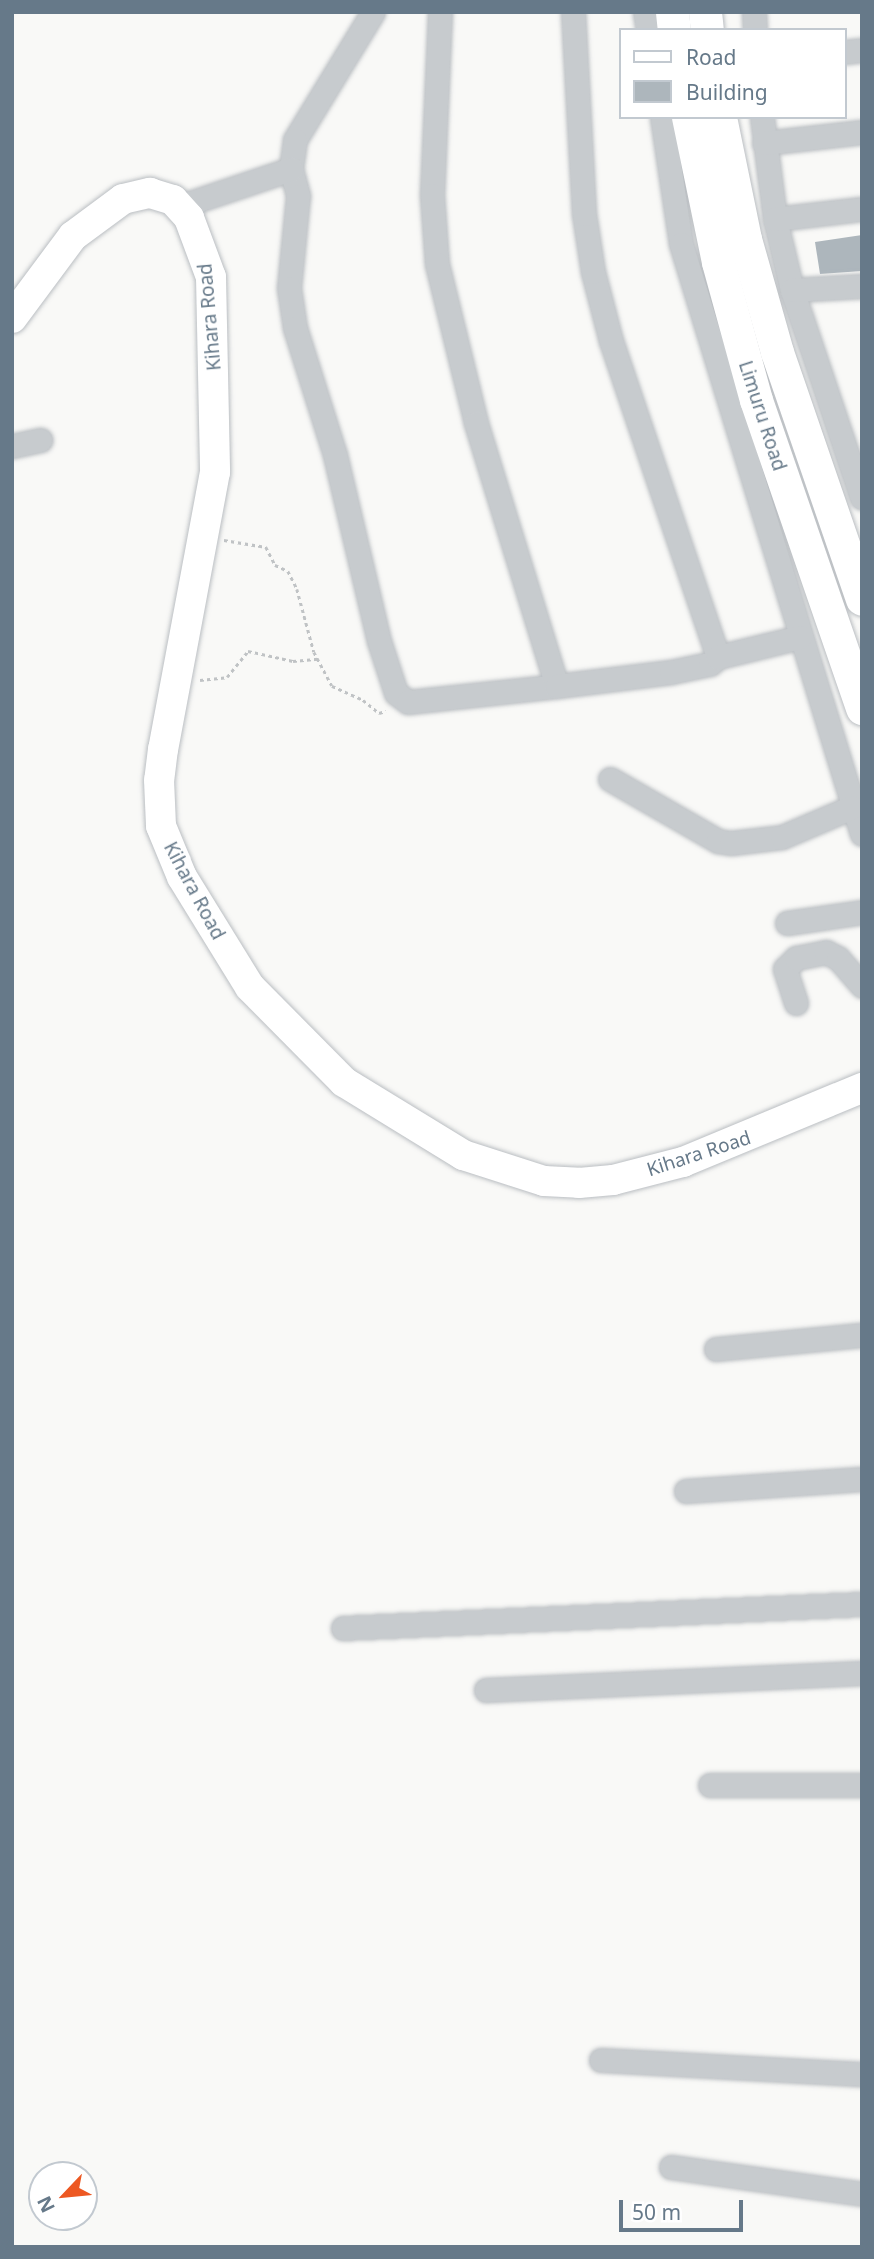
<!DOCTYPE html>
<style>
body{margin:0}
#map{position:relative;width:874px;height:2259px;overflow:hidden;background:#f9f9f7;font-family:"Noto Sans",sans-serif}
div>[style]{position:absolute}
.building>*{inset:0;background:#adb6bc}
.path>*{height:2.5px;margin-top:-1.25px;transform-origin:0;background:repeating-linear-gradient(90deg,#c0c3c5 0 3.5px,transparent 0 7px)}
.roads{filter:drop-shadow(0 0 2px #babec2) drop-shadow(0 0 2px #babec2)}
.minor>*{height:23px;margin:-11.5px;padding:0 11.5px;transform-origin:11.5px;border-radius:11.5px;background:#c7cbce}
.major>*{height:30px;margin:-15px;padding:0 15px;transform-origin:15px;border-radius:15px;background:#fff}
.highway>*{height:33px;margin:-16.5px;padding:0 16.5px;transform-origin:16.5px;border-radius:16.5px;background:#fff}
span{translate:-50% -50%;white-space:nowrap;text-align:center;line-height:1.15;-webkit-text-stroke:7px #fff;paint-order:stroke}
.street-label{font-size:19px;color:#667989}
.frame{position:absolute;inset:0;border:14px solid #667989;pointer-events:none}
.legend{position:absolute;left:619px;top:28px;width:228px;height:91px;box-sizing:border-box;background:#fff;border:2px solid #c2c9d0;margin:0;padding:9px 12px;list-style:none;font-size:21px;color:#667989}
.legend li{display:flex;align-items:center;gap:14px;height:35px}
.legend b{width:35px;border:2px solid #c2c9d0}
.north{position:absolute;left:28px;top:2161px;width:70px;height:70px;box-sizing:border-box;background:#fff;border:2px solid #c2c9d0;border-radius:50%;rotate:244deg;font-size:19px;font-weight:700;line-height:28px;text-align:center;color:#667989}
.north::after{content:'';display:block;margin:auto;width:24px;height:32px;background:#ed5822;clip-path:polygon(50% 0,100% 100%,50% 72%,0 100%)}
.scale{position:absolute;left:619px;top:2200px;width:124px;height:32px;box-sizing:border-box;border:4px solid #667989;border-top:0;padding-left:9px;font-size:21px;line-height:24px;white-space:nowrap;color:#667989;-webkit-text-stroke:5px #fff;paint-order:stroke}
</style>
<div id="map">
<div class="building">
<div style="clip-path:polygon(862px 235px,862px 271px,820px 274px,815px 242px)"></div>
</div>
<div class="path">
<div style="left:224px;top:540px;width:43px;rotate:9.5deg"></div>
<div style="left:266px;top:547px;width:20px;rotate:63deg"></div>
<div style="left:275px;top:565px;width:14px;rotate:25deg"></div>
<div style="left:288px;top:571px;width:20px;rotate:63deg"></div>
<div style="left:297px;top:589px;width:65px;rotate:74.9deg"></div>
<div style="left:314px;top:652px;width:38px;rotate:62deg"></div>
<div style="left:332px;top:686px;width:34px;rotate:24deg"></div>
<div style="left:363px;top:700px;width:21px;rotate:39deg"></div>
<div style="left:379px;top:713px;width:7px;rotate:-16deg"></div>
<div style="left:200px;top:680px;width:27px;rotate:-6deg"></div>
<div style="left:227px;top:677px;width:33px;rotate:-51deg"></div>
<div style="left:248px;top:651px;width:46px;rotate:12.5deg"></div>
<div style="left:293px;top:661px;width:25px;rotate:-5deg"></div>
</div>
<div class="roads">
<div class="minor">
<div style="left:373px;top:12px;width:150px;rotate:121.4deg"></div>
<div style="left:295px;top:140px;width:29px;rotate:98deg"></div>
<div style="left:291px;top:169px;width:28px;rotate:75deg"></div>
<div style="left:298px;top:196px;width:92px;rotate:95.6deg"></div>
<div style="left:289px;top:288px;width:40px;rotate:81.5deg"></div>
<div style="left:295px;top:328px;width:133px;rotate:72.5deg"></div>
<div style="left:335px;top:455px;width:191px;rotate:76.7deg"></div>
<div style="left:379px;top:641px;width:55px;rotate:71.9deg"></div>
<div style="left:396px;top:693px;width:15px;rotate:37deg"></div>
<div style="left:408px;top:702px;width:150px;rotate:-6.1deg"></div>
<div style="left:440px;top:12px;width:183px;rotate:92.5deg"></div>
<div style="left:432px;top:195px;width:69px;rotate:85.9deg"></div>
<div style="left:437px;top:264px;width:164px;rotate:76.2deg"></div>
<div style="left:476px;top:423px;width:275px;rotate:72.9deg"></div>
<div style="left:557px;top:686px;width:115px;rotate:-7deg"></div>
<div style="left:671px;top:672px;width:40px;rotate:-12deg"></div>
<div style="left:710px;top:664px;width:11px;rotate:-41deg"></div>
<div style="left:718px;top:657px;width:334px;rotate:-108.7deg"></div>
<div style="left:611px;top:341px;width:71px;rotate:-104.6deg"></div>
<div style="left:593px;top:272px;width:59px;rotate:-98.8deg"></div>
<div style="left:584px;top:214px;width:202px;rotate:-93.1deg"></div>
<div style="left:645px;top:12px;width:18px;rotate:81deg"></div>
<div style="left:754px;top:12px;width:18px;rotate:87deg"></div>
<div style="left:844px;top:52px;width:18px;rotate:-6deg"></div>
<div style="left:662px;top:117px;width:128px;rotate:81.5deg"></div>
<div style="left:681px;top:244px;width:617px;rotate:72.95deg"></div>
<div style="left:762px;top:117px;width:103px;rotate:82.7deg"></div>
<div style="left:775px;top:219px;width:73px;rotate:76.5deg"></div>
<div style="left:792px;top:290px;width:219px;rotate:71.4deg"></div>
<div style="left:764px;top:143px;width:99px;rotate:-6.4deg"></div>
<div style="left:181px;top:206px;width:116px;rotate:-18.6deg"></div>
<div style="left:775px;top:219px;width:88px;rotate:-6.6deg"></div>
<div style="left:792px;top:290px;width:70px;rotate:-3.3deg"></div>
<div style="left:12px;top:446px;width:29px;rotate:-12deg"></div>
<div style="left:718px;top:657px;width:84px;rotate:-13.7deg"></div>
<div style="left:610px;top:779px;width:125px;rotate:29.9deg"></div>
<div style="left:718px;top:841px;width:13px;rotate:9deg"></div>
<div style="left:731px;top:843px;width:51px;rotate:-6.7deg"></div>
<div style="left:782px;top:837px;width:76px;rotate:-23.2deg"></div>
<div style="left:787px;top:923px;width:76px;rotate:-8.3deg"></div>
<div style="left:796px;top:1003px;width:36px;rotate:-108deg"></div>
<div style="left:785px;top:969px;width:16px;rotate:-45deg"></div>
<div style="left:796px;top:958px;width:31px;rotate:-11deg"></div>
<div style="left:826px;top:952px;width:13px;rotate:27deg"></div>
<div style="left:838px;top:958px;width:37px;rotate:49deg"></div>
<div style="left:716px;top:1349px;width:147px;rotate:-5.5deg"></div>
<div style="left:686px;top:1491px;width:176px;rotate:-3.9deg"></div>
<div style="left:343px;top:1628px;width:520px;rotate:-2.65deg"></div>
<div style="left:486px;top:1690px;width:376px;rotate:-2.6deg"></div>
<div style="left:710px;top:1785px;width:152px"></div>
<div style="left:601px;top:2060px;width:261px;rotate:3.1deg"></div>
<div style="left:671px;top:2167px;width:193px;rotate:8deg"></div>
</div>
<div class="major">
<div style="left:12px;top:318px;width:102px;rotate:-53.4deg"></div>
<div style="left:73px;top:236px;width:62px;rotate:-36.5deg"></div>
<div style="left:123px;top:199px;width:28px;rotate:-13deg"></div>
<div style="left:150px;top:193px;width:24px;rotate:17deg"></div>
<div style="left:173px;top:200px;width:24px;rotate:48deg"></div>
<div style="left:189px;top:218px;width:63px;rotate:69.6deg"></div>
<div style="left:211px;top:277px;width:195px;rotate:88.8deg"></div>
<div style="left:215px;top:472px;width:282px;rotate:100.6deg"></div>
<div style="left:163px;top:749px;width:31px;rotate:97deg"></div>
<div style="left:159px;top:780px;width:46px;rotate:87.5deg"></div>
<div style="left:161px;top:826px;width:55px;rotate:67.6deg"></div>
<div style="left:182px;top:877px;width:129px;rotate:58.3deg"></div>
<div style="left:250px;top:987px;width:134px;rotate:45.3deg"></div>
<div style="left:344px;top:1082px;width:140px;rotate:31.5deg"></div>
<div style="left:463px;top:1155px;width:85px;rotate:17.8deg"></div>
<div style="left:544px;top:1181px;width:35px;rotate:3deg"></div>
<div style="left:579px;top:1183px;width:34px;rotate:-5deg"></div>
<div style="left:613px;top:1180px;width:72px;rotate:-14.4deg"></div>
<div style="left:683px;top:1162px;width:194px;rotate:-22.5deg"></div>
</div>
<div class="highway">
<div style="left:672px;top:12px;width:18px;rotate:84deg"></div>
<div style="left:705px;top:12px;width:18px;rotate:84deg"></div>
<div style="left:688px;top:117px;width:148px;rotate:78.3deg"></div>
<div style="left:718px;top:262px;width:143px;rotate:74.6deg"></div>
<div style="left:756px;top:400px;width:326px;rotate:71deg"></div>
<div style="left:720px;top:117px;width:125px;rotate:78.4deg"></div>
<div style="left:745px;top:239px;width:117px;rotate:74.2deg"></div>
<div style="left:777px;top:352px;width:261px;rotate:71deg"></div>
</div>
</div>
<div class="street-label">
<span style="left:210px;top:317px;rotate:-95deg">Kihara Road</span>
<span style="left:762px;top:416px;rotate:72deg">Limuru Road</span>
<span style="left:194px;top:891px;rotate:62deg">Kihara Road</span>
<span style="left:699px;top:1154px;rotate:-18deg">Kihara Road</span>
</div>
<div class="frame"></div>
<ul class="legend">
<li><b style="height:9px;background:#fff"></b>Road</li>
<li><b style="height:19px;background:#adb6bc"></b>Building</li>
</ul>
<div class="north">N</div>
<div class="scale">50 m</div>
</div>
